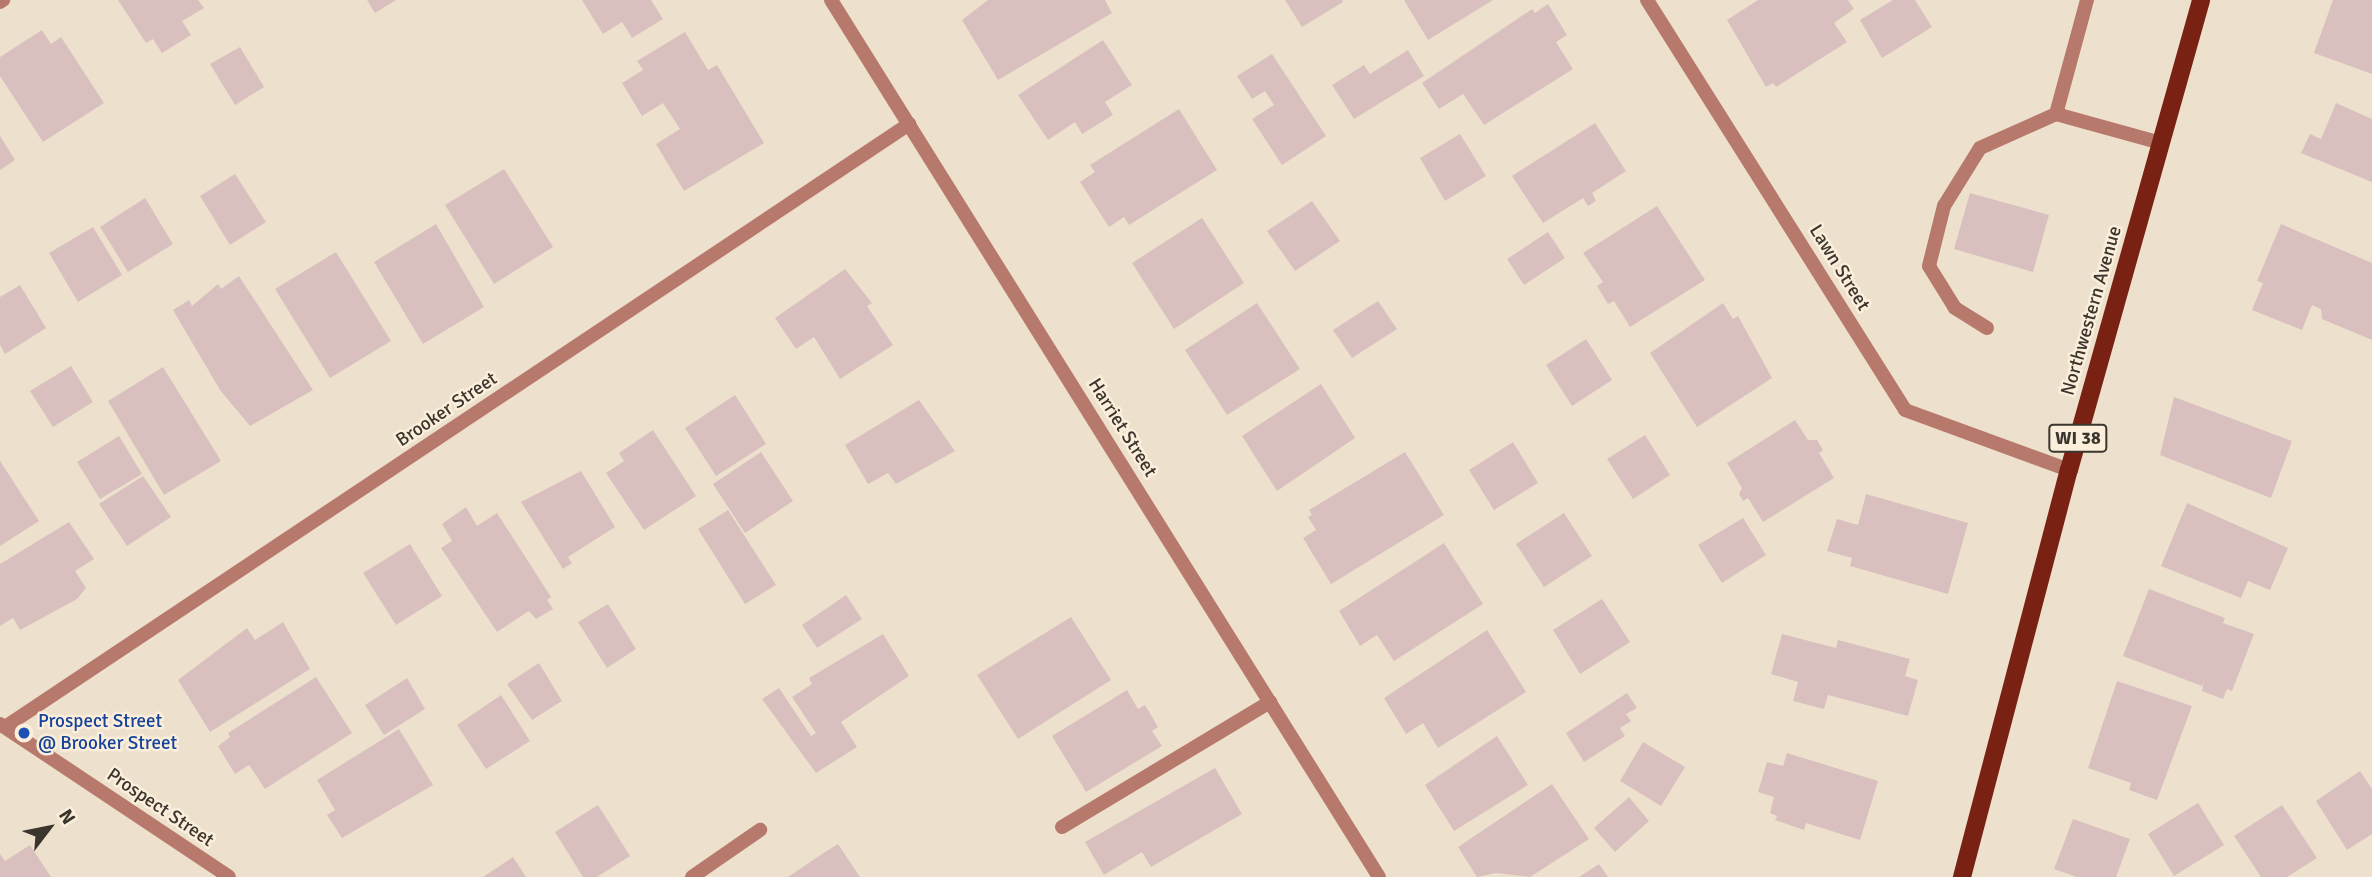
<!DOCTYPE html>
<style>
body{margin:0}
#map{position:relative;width:2372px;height:877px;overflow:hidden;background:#ede1ce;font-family:Signika,sans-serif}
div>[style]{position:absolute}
.building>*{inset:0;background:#d9c0be}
.service>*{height:14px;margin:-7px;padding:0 7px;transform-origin:7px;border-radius:7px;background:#b7796b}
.minor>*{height:14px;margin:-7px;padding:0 7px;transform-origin:7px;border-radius:7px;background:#b7796b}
.primary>*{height:18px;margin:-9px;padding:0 9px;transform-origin:9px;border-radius:9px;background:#792213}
.dots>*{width:19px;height:19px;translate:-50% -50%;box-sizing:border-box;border:4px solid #fbeedb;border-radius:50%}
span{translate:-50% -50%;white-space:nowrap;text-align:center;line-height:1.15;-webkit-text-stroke:5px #fbeedb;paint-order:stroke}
.shield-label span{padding:2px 5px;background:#fbeedb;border:2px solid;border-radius:5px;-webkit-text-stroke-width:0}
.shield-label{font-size:18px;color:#3a352d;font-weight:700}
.street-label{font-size:19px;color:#3a352d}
.transit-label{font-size:19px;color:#164399}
.left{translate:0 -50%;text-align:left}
.north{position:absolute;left:14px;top:793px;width:70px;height:70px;-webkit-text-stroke:5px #fbeedb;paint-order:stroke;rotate:58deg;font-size:19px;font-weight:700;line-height:28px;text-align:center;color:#3a352d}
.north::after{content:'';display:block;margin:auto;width:24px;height:32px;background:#3a352d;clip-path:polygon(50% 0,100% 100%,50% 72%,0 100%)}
</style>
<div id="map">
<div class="building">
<div style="clip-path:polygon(118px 0,198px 0,204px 8px,182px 21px,191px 35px,162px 53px,153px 39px,146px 43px)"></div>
<div style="clip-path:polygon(367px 0,396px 0,375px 13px)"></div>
<div style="clip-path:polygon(582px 0,651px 0,663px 19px,632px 38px,622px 22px,603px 34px)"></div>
<div style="clip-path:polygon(988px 0,1105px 0,1112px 13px,998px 80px,962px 20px)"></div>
<div style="clip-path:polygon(1285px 0,1342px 0,1343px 2px,1302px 27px)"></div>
<div style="clip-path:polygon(1404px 0,1493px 0,1428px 40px)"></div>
<div style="clip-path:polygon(1758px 0,1848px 0,1854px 9px,1834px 23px,1847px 42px,1776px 87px,1773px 83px,1766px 87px,1727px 20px)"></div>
<div style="clip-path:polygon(1893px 0,1915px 0,1932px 27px,1882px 58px,1860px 20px)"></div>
<div style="clip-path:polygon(2333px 0,2372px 0,2372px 74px,2314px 53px)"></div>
<div style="clip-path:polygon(1548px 4px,1567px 35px,1556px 42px,1573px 69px,1484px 125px,1463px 94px,1439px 109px,1422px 83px,1532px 9px,1535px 13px)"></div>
<div style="clip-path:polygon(42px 30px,51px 44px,61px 37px,104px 103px,43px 142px,0 76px,0 57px)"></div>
<div style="clip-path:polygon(685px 32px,708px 70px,717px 65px,764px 143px,684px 191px,656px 144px,680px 129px,663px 103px,642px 116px,622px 83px,643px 70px,637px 61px)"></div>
<div style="clip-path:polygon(1103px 40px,1132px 85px,1105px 102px,1113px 115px,1082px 134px,1075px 122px,1048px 140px,1018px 95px)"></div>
<div style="clip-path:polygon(240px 47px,264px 87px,235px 105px,210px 64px)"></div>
<div style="clip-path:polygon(1408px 50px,1424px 76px,1354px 119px,1332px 85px,1364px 65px,1370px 74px)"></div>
<div style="clip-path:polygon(1272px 54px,1326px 136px,1282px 165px,1252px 119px,1274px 105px,1265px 91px,1252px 99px,1237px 76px)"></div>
<div style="clip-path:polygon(2336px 103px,2372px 119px,2372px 182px,2301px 153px,2310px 134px,2321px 139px)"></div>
<div style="clip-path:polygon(1179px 109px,1217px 170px,1129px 225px,1124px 217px,1109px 227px,1080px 182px,1095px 172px,1090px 165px)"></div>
<div style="clip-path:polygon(1595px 123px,1626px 171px,1592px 193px,1596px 201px,1588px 206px,1583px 198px,1543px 223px,1512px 176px)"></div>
<div style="clip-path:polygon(1460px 134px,1486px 176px,1445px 201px,1420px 158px)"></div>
<div style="clip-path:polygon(0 136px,15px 160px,0 170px)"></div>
<div style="clip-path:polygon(504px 169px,553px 247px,494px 284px,445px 205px)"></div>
<div style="clip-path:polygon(235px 174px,266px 222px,230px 245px,200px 196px)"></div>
<div style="clip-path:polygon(1970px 193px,2049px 215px,2033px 272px,1954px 249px)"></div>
<div style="clip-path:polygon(145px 198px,173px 244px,128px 272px,100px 227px)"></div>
<div style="clip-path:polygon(1312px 201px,1340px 241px,1295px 271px,1267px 231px)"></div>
<div style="clip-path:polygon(1657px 206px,1705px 280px,1630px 327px,1614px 301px,1608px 304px,1597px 286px,1603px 282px,1583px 253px)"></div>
<div style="clip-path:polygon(1202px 218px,1244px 283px,1174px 329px,1132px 263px)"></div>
<div style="clip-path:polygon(436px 224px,484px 307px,423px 344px,374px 262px)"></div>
<div style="clip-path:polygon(2281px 224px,2372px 263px,2372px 340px,2322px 319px,2321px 309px,2312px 305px,2302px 330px,2252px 310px,2263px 283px,2257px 281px)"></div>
<div style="clip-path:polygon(93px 227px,122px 275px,78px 302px,49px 253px)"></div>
<div style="clip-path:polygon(1548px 232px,1565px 258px,1524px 285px,1507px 259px)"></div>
<div style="clip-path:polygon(336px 252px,391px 341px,330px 378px,275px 289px)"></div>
<div style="clip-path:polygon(845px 269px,872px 303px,867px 306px,893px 345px,840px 379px,814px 337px,796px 349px,775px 318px)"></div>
<div style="clip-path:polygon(239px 276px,313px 390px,250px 426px,220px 390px,173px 310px,189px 300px,192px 306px,218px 284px,221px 289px)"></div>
<div style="clip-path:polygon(20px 285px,46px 328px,5px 354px,0 345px,0 297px)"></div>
<div style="clip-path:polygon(1378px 301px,1397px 329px,1352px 358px,1333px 330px)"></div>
<div style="clip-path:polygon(1257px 303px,1300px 369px,1227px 415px,1185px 350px)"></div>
<div style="clip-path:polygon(1723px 303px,1733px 319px,1738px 316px,1772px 378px,1697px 427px,1650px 353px)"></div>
<div style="clip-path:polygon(1586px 339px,1612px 380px,1572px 406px,1546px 365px)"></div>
<div style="clip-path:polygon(71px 366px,93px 402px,53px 427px,30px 391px)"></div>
<div style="clip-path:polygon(163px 367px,221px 461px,164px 495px,108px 401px)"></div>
<div style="clip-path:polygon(1321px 384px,1355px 438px,1277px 491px,1242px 436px)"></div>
<div style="clip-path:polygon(735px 395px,766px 444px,716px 476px,685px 428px)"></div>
<div style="clip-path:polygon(2174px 397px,2292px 441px,2271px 498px,2160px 455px)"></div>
<div style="clip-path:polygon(919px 400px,955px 451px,896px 484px,888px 473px,868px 484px,845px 445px)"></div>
<div style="clip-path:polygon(1795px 420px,1808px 440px,1817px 440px,1823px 450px,1819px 453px,1834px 478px,1763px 522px,1748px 498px,1743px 501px,1739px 494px,1742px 488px,1727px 463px)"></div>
<div style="clip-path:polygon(653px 430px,696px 496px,644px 530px,606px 473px,624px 461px,619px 453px)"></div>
<div style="clip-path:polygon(1645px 435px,1670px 475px,1633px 499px,1607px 459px)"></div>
<div style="clip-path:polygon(119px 436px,142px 474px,100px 499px,77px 462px)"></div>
<div style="clip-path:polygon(1513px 442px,1538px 483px,1494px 510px,1469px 470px)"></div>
<div style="clip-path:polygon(761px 452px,793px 501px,745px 533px,713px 484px)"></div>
<div style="clip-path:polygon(1405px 452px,1444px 515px,1331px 584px,1303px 538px,1316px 530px,1308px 517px,1312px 515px,1309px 510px)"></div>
<div style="clip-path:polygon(0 461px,39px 521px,0 546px)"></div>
<div style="clip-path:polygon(581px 471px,615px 527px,568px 557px,572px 563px,563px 569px,521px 502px)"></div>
<div style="clip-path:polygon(143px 476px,171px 517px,127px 546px,99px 504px)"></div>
<div style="clip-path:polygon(1866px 494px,1968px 523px,1948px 594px,1850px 566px,1852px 558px,1827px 551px,1837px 519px,1858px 525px)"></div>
<div style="clip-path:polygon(2187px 503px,2288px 548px,2270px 590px,2248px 581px,2241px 598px,2161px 566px)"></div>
<div style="clip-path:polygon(466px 507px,477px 526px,497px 513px,551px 597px,547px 600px,553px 609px,536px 619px,529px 611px,497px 632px,441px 548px,452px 541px,442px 524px)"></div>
<div style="clip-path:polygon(728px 510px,776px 585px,745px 604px,698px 529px)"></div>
<div style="clip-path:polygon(1564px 513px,1592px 556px,1544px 587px,1516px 544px)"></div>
<div style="clip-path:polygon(1743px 518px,1766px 555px,1722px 583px,1698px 545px)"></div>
<div style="clip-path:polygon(69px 522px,94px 559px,75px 571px,86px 588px,77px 599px,20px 630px,13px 618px,0 626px,0 564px)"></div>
<div style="clip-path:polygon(1444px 543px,1483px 604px,1394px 661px,1377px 635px,1360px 646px,1339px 611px)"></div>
<div style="clip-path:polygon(410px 544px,442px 596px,396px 625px,363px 573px)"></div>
<div style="clip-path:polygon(2149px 589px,2225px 618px,2223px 623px,2254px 634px,2232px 691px,2227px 689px,2223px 699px,2202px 691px,2204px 679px,2202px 686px,2123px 656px)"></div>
<div style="clip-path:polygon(846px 595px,862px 619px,817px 648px,802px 625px)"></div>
<div style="clip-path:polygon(1602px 599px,1630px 642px,1580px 674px,1553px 630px)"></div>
<div style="clip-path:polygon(608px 604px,636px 649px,607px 668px,578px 622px)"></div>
<div style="clip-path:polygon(1071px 617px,1111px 680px,1018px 739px,977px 675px)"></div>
<div style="clip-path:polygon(283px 622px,310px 669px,210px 732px,178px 680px,247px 628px,255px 640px)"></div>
<div style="clip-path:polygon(1487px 630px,1526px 692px,1438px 748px,1423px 723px,1406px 734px,1384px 698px)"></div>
<div style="clip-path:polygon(883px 634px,909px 676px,841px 722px,857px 747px,816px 773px,762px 699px,779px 688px,811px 736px,816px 733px,792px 697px,812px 684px,809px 678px)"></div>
<div style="clip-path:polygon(1782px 634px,1836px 648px,1838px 640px,1910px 659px,1905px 676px,1918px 680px,1908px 716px,1828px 695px,1824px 709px,1793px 701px,1798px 682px,1771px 674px)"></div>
<div style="clip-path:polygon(539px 663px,562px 701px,532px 720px,507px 684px)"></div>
<div style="clip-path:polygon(316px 677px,352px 733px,265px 789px,249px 765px,235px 774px,218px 746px,230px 737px,228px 733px)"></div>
<div style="clip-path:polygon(407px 678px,425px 709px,384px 735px,365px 705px)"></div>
<div style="clip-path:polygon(2117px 681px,2192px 706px,2157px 800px,2129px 790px,2131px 783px,2088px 768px)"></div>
<div style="clip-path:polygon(1127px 690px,1138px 709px,1145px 705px,1158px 727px,1152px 731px,1162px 746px,1086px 792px,1052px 736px)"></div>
<div style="clip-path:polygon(1627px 693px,1637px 708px,1626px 714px,1631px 721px,1620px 728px,1625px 736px,1584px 762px,1566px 733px)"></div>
<div style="clip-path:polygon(501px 695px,530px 741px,486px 769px,457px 725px)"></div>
<div style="clip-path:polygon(399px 729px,433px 785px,342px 838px,327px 815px,335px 810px,317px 780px)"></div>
<div style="clip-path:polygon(1497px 736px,1528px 785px,1454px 831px,1425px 785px)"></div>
<div style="clip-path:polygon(1643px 742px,1685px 767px,1661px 806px,1620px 781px)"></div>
<div style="clip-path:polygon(1787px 753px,1878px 781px,1860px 840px,1806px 823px,1804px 830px,1775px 820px,1777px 816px,1770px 813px,1774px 797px,1758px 792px,1767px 762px,1783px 766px)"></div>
<div style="clip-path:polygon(1215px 768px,1242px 814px,1151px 867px,1142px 852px,1104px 875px,1085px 842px)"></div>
<div style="clip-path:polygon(2360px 771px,2372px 789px,2372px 834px,2347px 850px,2316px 801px)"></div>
<div style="clip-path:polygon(1552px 784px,1589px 839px,1530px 877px,1496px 873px,1477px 877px,1458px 847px)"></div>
<div style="clip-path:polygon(1629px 797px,1649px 821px,1615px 852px,1594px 828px)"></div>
<div style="clip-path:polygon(2198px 803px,2224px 845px,2174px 876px,2148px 834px)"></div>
<div style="clip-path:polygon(598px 805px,630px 856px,597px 877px,583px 877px,555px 832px)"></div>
<div style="clip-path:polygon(2282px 805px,2317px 858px,2287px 877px,2261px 877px,2234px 836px)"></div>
<div style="clip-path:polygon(2073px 819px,2130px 839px,2116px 877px,2077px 877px,2054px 869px)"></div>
<div style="clip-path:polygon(838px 844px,860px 877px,788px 877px,825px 852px)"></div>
<div style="clip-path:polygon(30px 845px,51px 877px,0 877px,0 854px,5px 861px)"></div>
<div style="clip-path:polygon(513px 857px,526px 877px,483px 877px)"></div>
<div style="clip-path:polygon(1599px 864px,1608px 877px,1579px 877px)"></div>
</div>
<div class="service">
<div style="left:2087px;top:0;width:118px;rotate:105.2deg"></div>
<div style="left:2056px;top:114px;width:109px;rotate:15.4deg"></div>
<div style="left:1987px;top:328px;width:38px;rotate:-148deg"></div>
<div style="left:1955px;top:308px;width:49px;rotate:-121.8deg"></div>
<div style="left:1929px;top:266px;width:62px;rotate:-76deg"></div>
<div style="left:1944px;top:206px;width:68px;rotate:-58.2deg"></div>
<div style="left:1980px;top:148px;width:83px;rotate:-24.1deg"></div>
<div style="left:1062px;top:827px;width:243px;rotate:-31deg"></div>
<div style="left:692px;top:877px;width:83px;rotate:-34.7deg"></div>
</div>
<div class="minor">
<div style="left:831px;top:0;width:1034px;rotate:58deg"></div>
<div style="left:1647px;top:0;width:484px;rotate:57.8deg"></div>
<div style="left:1905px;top:410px;width:175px;rotate:20.1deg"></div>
<div style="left:0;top:2px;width:4px;rotate:-34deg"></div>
<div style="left:0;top:724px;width:275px;rotate:33.7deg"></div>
<div style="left:5px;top:727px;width:1087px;rotate:-33.7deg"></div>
</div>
<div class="primary">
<div style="left:1962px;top:877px;width:421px;rotate:-75.3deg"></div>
<div style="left:2069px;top:470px;width:488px;rotate:-74.3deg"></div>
</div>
<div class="dots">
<div style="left:24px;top:733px;background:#1a4fb4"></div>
</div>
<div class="shield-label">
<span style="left:2078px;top:438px">WI 38</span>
</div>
<div class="street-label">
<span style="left:1839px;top:268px;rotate:58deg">Lawn Street</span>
<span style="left:2092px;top:311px;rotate:-74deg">Northwestern Avenue</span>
<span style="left:447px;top:410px;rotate:-34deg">Brooker Street</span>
<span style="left:1122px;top:428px;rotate:58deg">Harriet Street</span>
<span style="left:160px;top:808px;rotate:34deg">Prospect Street</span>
</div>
<div class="transit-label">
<span class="left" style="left:38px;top:733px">Prospect Street<br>@ Brooker Street</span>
</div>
<div class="north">N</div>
</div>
